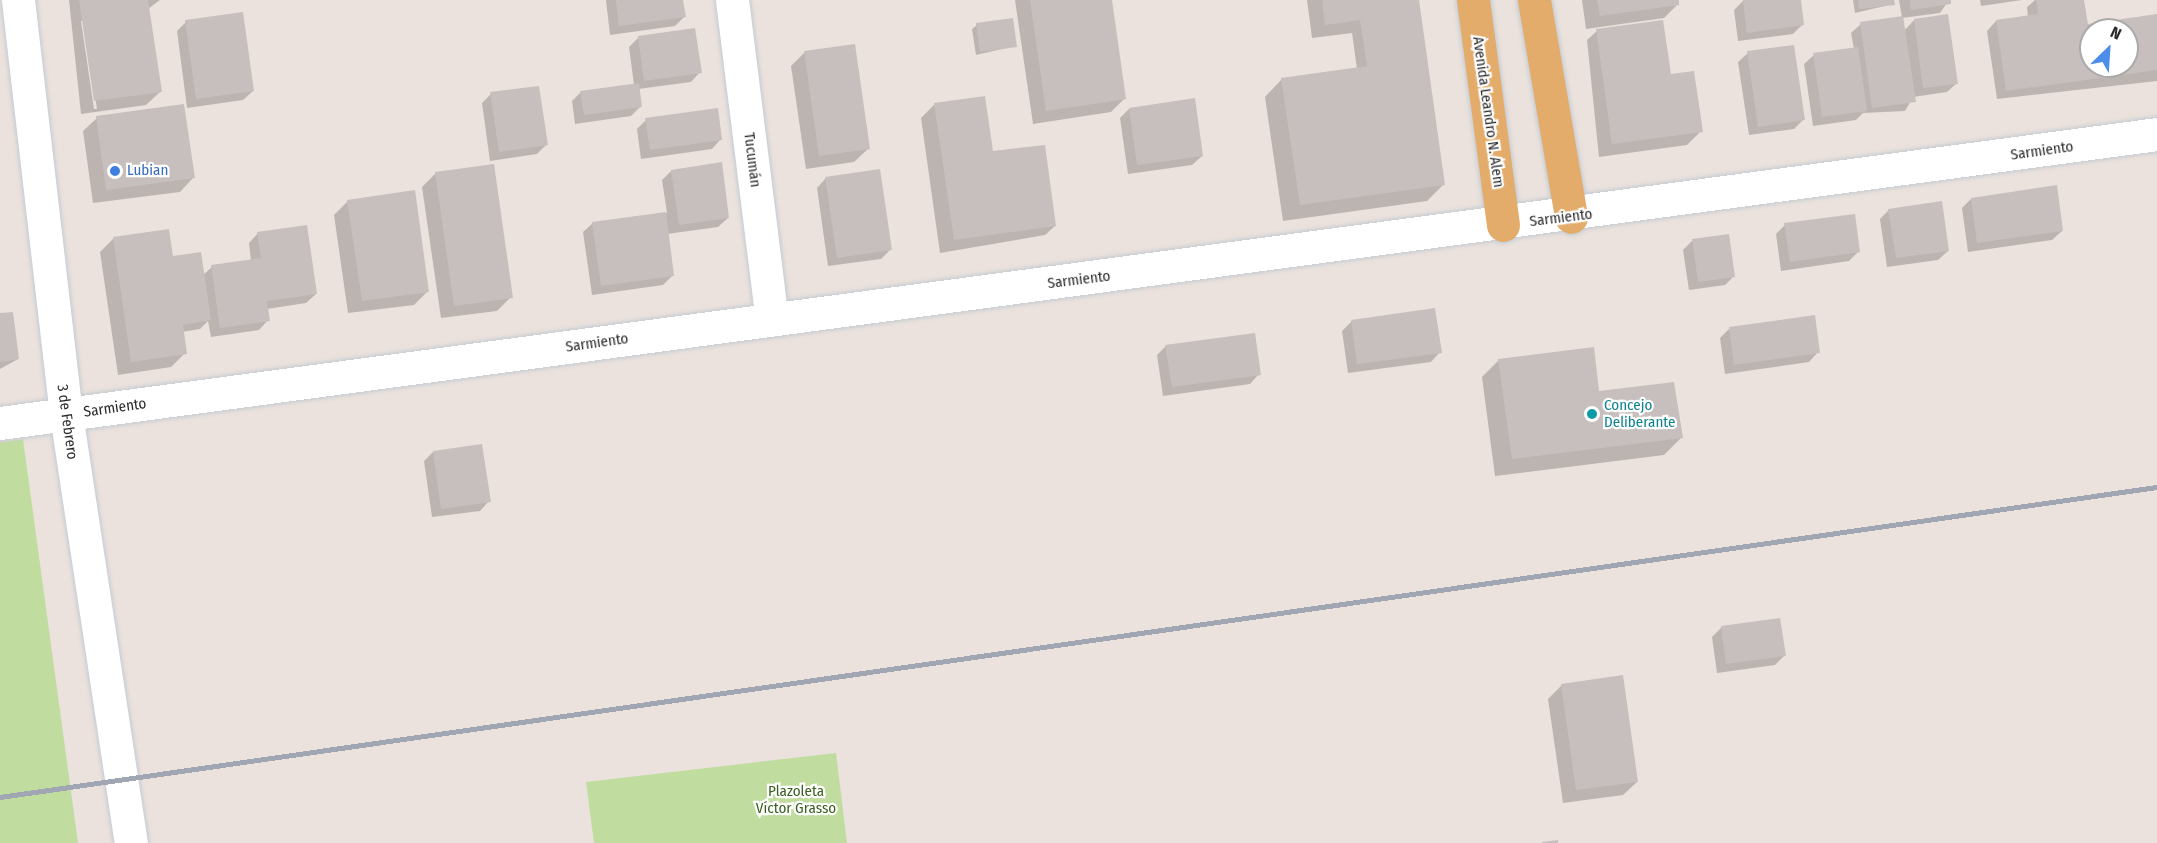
<!DOCTYPE html>
<meta charset="utf-8">
<style>
body{margin:0}
#map{position:relative;width:2157px;height:843px;overflow:hidden;background:#ebe2dd;font-family:"Fira Sans Condensed",sans-serif}
div>[style]{position:absolute}
.green>*{inset:0;background:#c1dc9f}
.shadow>*{inset:0;background:#0003}
.building>*{inset:0;background:#c6bfbd}
.roads{filter:drop-shadow(0 0 2px #c5cbd2) drop-shadow(0 0 2px #c5cbd2)}
.minor>*{height:33px;margin:-16.5px;padding:0 16.5px;transform-origin:16.5px;border-radius:16.5px;background:#fff}
.major>*{height:33px;margin:-16.5px;padding:0 16.5px;transform-origin:16.5px;border-radius:16.5px;background:#e3ac6a}
.rail>*{height:4.5px;margin:-2.25px;padding:0 2.25px;transform-origin:2.25px;border-radius:2.25px;background:#a0a7b2}
.dots>*{width:16px;height:16px;translate:-50% -50%;box-sizing:border-box;border:3px solid #fff;border-radius:50%}
span{translate:-50% -50%;white-space:nowrap;text-align:center;line-height:1.15;-webkit-text-stroke:4.5px #fff;paint-order:stroke}
.street-label{font-size:15px;color:#2a2a2a}
.shop-label{font-size:15px;color:#366cbe}
.left{translate:0 -50%;text-align:left}
.culture-label{font-size:15px;color:#0d838f}
.park-label{font-size:15px;color:#3c6021}
.north{position:absolute;left:2079px;top:18px;width:60px;height:60px;box-sizing:border-box;background:#fff;border:2px solid #aaa;border-radius:50%;rotate:25deg;font-size:16px;font-weight:700;line-height:24px;text-align:center;color:#2a2a2a}
.north::after{content:'';display:block;margin:auto;width:21px;height:27px;background:#4c8de9;clip-path:polygon(50% 0,100% 100%,50% 72%,0 100%)}
</style>
<div id="map">
<div class="green">
<div style="clip-path:polygon(23px 439px,78px 843px,0 843px,0 442px)"></div>
<div style="clip-path:polygon(836px 753px,847px 843px,594px 843px,586px 782px)"></div>
</div>
<div class="shadow">
<div style="clip-path:polygon(evenodd,69px 0,160px 0,148px 9px,160px 92px,146px 105px,81px 114px,69px 0,81px 21px,84px 21px,97px 109px,94px 109px,81px 21px)"></div>
<div style="clip-path:polygon(606px 0,682px 0,684px 17px,675px 26px,610px 35px)"></div>
<div style="clip-path:polygon(1015px 0,1110px 0,1124px 99px,1111px 112px,1033px 124px)"></div>
<div style="clip-path:polygon(1307px 0,1418px 0,1444px 184px,1427px 201px,1283px 221px,1265px 97px,1282px 79px,1357px 69px,1352px 33px,1312px 38px)"></div>
<div style="clip-path:polygon(1582px 0,1677px 0,1678px 4px,1664px 18px,1586px 29px)"></div>
<div style="clip-path:polygon(1799px 0,1803px 24px,1793px 34px,1738px 41px,1734px 10px,1743px 1px)"></div>
<div style="clip-path:polygon(1853px 0,1893px 0,1893px 4px,1855px 13px)"></div>
<div style="clip-path:polygon(1899px 0,1949px 0,1940px 13px,1902px 18px,1904px 31px,1914px 20px,1957px 83px,1947px 92px,1913px 97px,1905px 111px,1863px 113px,1856px 120px,1813px 126px,1804px 64px,1814px 55px,1854px 49px,1851px 33px,1861px 24px,1902px 18px)"></div>
<div style="clip-path:polygon(1980px 0,2022px 0,1981px 6px)"></div>
<div style="clip-path:polygon(evenodd,2035px 0,2083px 0,2087px 26px,2157px 16px,2157px 81px,1997px 99px,1987px 31px,1996px 21px,2028px 17px,2027px 7px,2035px 0,2091px 30px,2127px 30px,2127px 66px,2091px 66px,2091px 30px)"></div>
<div style="clip-path:polygon(186px 22px,253px 91px,243px 100px,187px 108px,177px 31px)"></div>
<div style="clip-path:polygon(977px 25px,1015px 46px,976px 55px,972px 29px)"></div>
<div style="clip-path:polygon(1597px 31px,1669px 73px,1701px 131px,1687px 145px,1599px 157px,1587px 40px)"></div>
<div style="clip-path:polygon(638px 38px,700px 72px,691px 82px,638px 89px,641px 106px,631px 116px,575px 124px,572px 101px,581px 92px,634px 85px,629px 47px)"></div>
<div style="clip-path:polygon(805px 52px,868px 149px,854px 162px,806px 169px,791px 66px)"></div>
<div style="clip-path:polygon(1748px 53px,1803px 120px,1794px 129px,1749px 135px,1738px 62px)"></div>
<div style="clip-path:polygon(491px 94px,546px 145px,537px 154px,490px 161px,482px 103px)"></div>
<div style="clip-path:polygon(935px 104px,992px 155px,1055px 226px,1045px 235px,940px 253px,921px 118px)"></div>
<div style="clip-path:polygon(1129px 109px,1202px 156px,1192px 165px,1128px 174px,1120px 118px)"></div>
<div style="clip-path:polygon(97px 118px,193px 178px,180px 192px,93px 203px,83px 131px)"></div>
<div style="clip-path:polygon(646px 120px,721px 139px,712px 149px,641px 159px,637px 129px)"></div>
<div style="clip-path:polygon(671px 171px,728px 218px,718px 227px,667px 234px,673px 275px,663px 285px,592px 295px,583px 232px,593px 223px,667px 213px,662px 180px)"></div>
<div style="clip-path:polygon(436px 173px,511px 297px,497px 311px,441px 318px,422px 187px)"></div>
<div style="clip-path:polygon(826px 178px,890px 250px,881px 259px,828px 266px,817px 188px)"></div>
<div style="clip-path:polygon(1971px 199px,2062px 231px,2052px 240px,1968px 252px,1962px 208px)"></div>
<div style="clip-path:polygon(348px 201px,428px 291px,414px 305px,348px 313px,334px 215px)"></div>
<div style="clip-path:polygon(1889px 210px,1948px 251px,1938px 260px,1887px 267px,1880px 219px)"></div>
<div style="clip-path:polygon(1785px 225px,1859px 251px,1849px 261px,1781px 271px,1776px 234px)"></div>
<div style="clip-path:polygon(258px 233px,316px 294px,306px 303px,267px 309px,268px 320px,259px 330px,211px 337px,208px 321px,200px 329px,182px 332px,185px 353px,171px 367px,118px 375px,100px 252px,114px 238px,203px 275px,212px 267px,251px 261px,249px 243px)"></div>
<div style="clip-path:polygon(1693px 240px,1734px 276px,1725px 285px,1689px 290px,1683px 250px)"></div>
<div style="clip-path:polygon(0 315px,18px 359px,0 369px)"></div>
<div style="clip-path:polygon(1352px 321px,1440px 352px,1431px 362px,1348px 373px,1342px 331px)"></div>
<div style="clip-path:polygon(1729px 329px,1818px 352px,1809px 362px,1725px 374px,1720px 338px)"></div>
<div style="clip-path:polygon(1166px 346px,1259px 374px,1250px 384px,1163px 396px,1157px 355px)"></div>
<div style="clip-path:polygon(1499px 360px,1598px 392px,1681px 438px,1664px 455px,1495px 476px,1482px 377px)"></div>
<div style="clip-path:polygon(433px 452px,489px 501px,480px 511px,432px 517px,424px 461px)"></div>
<div style="clip-path:polygon(1721px 628px,1784px 656px,1775px 665px,1717px 673px,1712px 637px)"></div>
<div style="clip-path:polygon(1562px 685px,1637px 782px,1623px 795px,1563px 803px,1548px 699px)"></div>
</div>
<div class="building">
<div style="clip-path:polygon(79px 0,148px 0,162px 92px,94px 101px)"></div>
<div style="clip-path:polygon(616px 0,683px 0,686px 17px,619px 26px)"></div>
<div style="clip-path:polygon(1030px 0,1112px 0,1126px 99px,1046px 111px)"></div>
<div style="clip-path:polygon(1322px 0,1419px 0,1445px 185px,1300px 205px,1281px 78px,1367px 66px,1360px 20px,1325px 25px)"></div>
<div style="clip-path:polygon(1597px 0,1679px 0,1679px 5px,1600px 16px)"></div>
<div style="clip-path:polygon(1743px 0,1801px 0,1804px 25px,1747px 33px)"></div>
<div style="clip-path:polygon(1858px 0,1894px 0,1895px 5px,1859px 9px)"></div>
<div style="clip-path:polygon(1910px 0,1951px 0,1951px 4px,1911px 10px)"></div>
<div style="clip-path:polygon(evenodd,2036px 0,2084px 0,2088px 24px,2157px 14px,2157px 70px,2006px 91px,1996px 20px,2038px 14px,2036px 0,2091px 30px,2127px 30px,2127px 66px,2091px 66px,2091px 30px)"></div>
<div style="clip-path:polygon(243px 12px,254px 91px,196px 99px,185px 20px)"></div>
<div style="clip-path:polygon(1948px 14px,1958px 84px,1923px 88px,1914px 19px)"></div>
<div style="clip-path:polygon(1903px 16px,1916px 102px,1872px 108px,1860px 22px)"></div>
<div style="clip-path:polygon(1013px 18px,1017px 47px,980px 52px,976px 23px)"></div>
<div style="clip-path:polygon(1663px 20px,1671px 74px,1694px 71px,1703px 132px,1612px 144px,1596px 29px)"></div>
<div style="clip-path:polygon(695px 28px,702px 73px,644px 81px,638px 36px)"></div>
<div style="clip-path:polygon(855px 44px,870px 149px,819px 156px,804px 51px)"></div>
<div style="clip-path:polygon(1794px 45px,1805px 120px,1758px 127px,1747px 51px)"></div>
<div style="clip-path:polygon(1858px 47px,1867px 111px,1822px 117px,1813px 53px)"></div>
<div style="clip-path:polygon(639px 83px,642px 107px,584px 115px,580px 91px)"></div>
<div style="clip-path:polygon(539px 86px,548px 145px,499px 152px,490px 92px)"></div>
<div style="clip-path:polygon(985px 96px,993px 151px,1045px 145px,1056px 226px,954px 240px,934px 103px)"></div>
<div style="clip-path:polygon(1195px 98px,1203px 156px,1137px 165px,1129px 108px)"></div>
<div style="clip-path:polygon(184px 104px,195px 178px,106px 190px,96px 116px)"></div>
<div style="clip-path:polygon(718px 108px,722px 140px,650px 150px,645px 118px)"></div>
<div style="clip-path:polygon(722px 162px,729px 218px,679px 225px,671px 170px)"></div>
<div style="clip-path:polygon(494px 164px,513px 298px,454px 306px,435px 172px)"></div>
<div style="clip-path:polygon(880px 169px,892px 250px,837px 258px,825px 177px)"></div>
<div style="clip-path:polygon(2057px 185px,2063px 231px,1977px 243px,1971px 198px)"></div>
<div style="clip-path:polygon(415px 190px,429px 292px,362px 301px,347px 200px)"></div>
<div style="clip-path:polygon(1942px 201px,1949px 251px,1896px 258px,1888px 209px)"></div>
<div style="clip-path:polygon(666px 212px,674px 276px,601px 286px,592px 222px)"></div>
<div style="clip-path:polygon(1855px 214px,1860px 252px,1790px 262px,1784px 223px)"></div>
<div style="clip-path:polygon(307px 225px,317px 294px,267px 301px,270px 321px,220px 328px,211px 265px,261px 258px,257px 232px)"></div>
<div style="clip-path:polygon(169px 229px,173px 256px,201px 252px,211px 320px,183px 325px,187px 354px,131px 362px,113px 237px)"></div>
<div style="clip-path:polygon(1729px 234px,1735px 277px,1698px 282px,1692px 239px)"></div>
<div style="clip-path:polygon(1435px 308px,1442px 353px,1357px 364px,1351px 320px)"></div>
<div style="clip-path:polygon(13px 312px,19px 359px,0 362px,0 313px)"></div>
<div style="clip-path:polygon(1815px 315px,1820px 353px,1734px 365px,1729px 327px)"></div>
<div style="clip-path:polygon(1255px 333px,1261px 375px,1172px 387px,1165px 345px)"></div>
<div style="clip-path:polygon(1594px 347px,1599px 391px,1674px 382px,1683px 438px,1512px 459px,1498px 359px)"></div>
<div style="clip-path:polygon(482px 444px,491px 502px,441px 509px,433px 451px)"></div>
<div style="clip-path:polygon(1780px 618px,1786px 656px,1726px 664px,1721px 626px)"></div>
<div style="clip-path:polygon(1623px 675px,1638px 782px,1576px 790px,1561px 684px)"></div>
<div style="clip-path:polygon(1558px 840px,1558px 843px,1542px 843px,1542px 842px)"></div>
</div>
<div class="roads">
<div class="minor">
<div style="left:18px;top:0;width:417px;rotate:83.4deg"></div>
<div style="left:66px;top:414px;width:434px;rotate:81.4deg"></div>
<div style="left:732px;top:0;width:322px;rotate:82.9deg"></div>
<div style="left:0;top:423px;width:2176px;rotate:-7.63deg"></div>
</div>
<div class="major">
<div style="left:1473px;top:0;width:227px;rotate:82.4deg"></div>
<div style="left:1534px;top:0;width:220px;rotate:80.3deg"></div>
</div>
</div>
<div class="rail">
<div style="left:0;top:797px;width:2179px;rotate:-8.18deg"></div>
</div>
<div class="dots">
<div style="left:115px;top:171px;background:#3f7fe0"></div>
<div style="left:1592px;top:414px;background:#0f9aa8"></div>
</div>
<div class="street-label">
<span style="left:1488px;top:112px;rotate:82deg">Avenida Leandro N. Alem</span>
<span style="left:2042px;top:151px;rotate:-8deg">Sarmiento</span>
<span style="left:752px;top:160px;rotate:83deg">Tucumán</span>
<span style="left:1561px;top:218px;rotate:-7deg">Sarmiento</span>
<span style="left:1079px;top:280px;rotate:-7deg">Sarmiento</span>
<span style="left:597px;top:343px;rotate:-8deg">Sarmiento</span>
<span style="left:115px;top:408px;rotate:-8deg">Sarmiento</span>
<span style="left:67px;top:422px;rotate:82deg">3 de Febrero</span>
</div>
<div class="shop-label">
<span class="left" style="left:127px;top:171px">Lubian</span>
</div>
<div class="culture-label">
<span class="left" style="left:1604px;top:414px">Concejo<br>Deliberante</span>
</div>
<div class="park-label">
<span style="left:796px;top:800px">Plazoleta<br>Víctor Grasso</span>
</div>
<div class="north">N</div>
</div>
